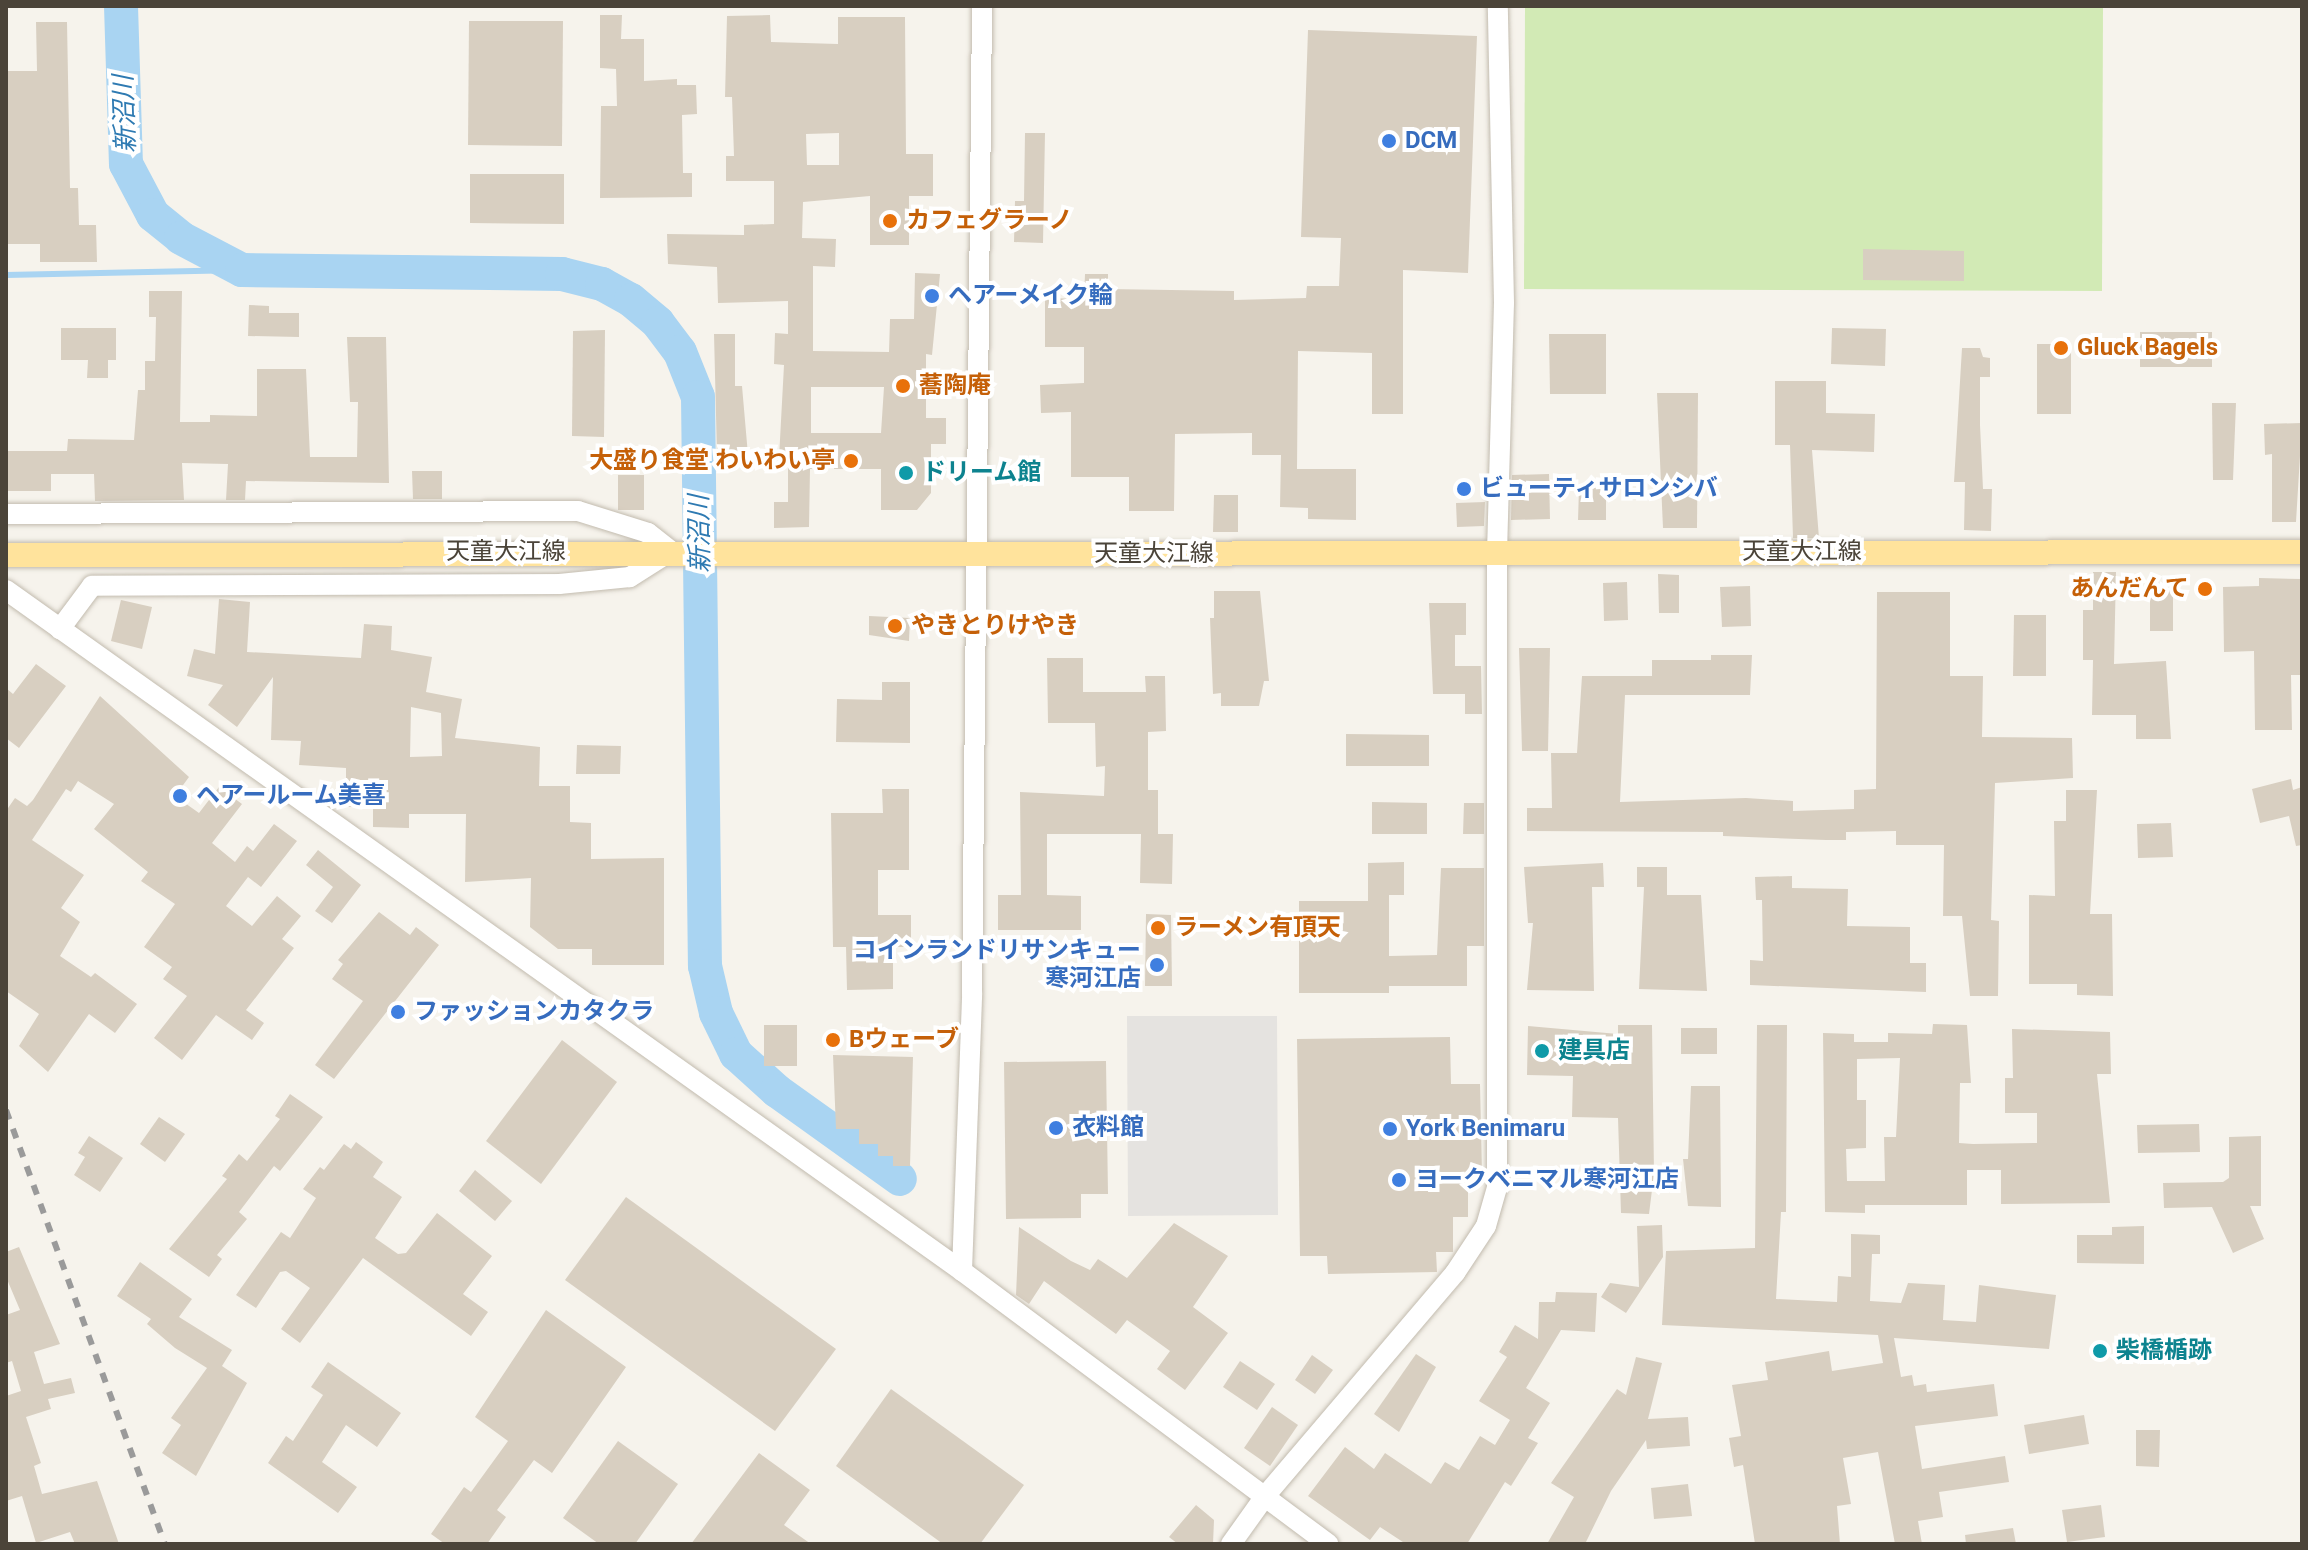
<!DOCTYPE html>
<meta charset="utf-8">
<style>
body{margin:0}
#map{position:relative;width:2308px;height:1550px;overflow:hidden;background:#f6f3ec;font-family:Roboto,"Noto Sans JP",sans-serif}
div>[style]{position:absolute}
.green>*{inset:0;background:#d2eab5}
.parking>*{inset:0;background:#e5e3e0}
.stream>*{height:6px;margin:-3px;padding:0 3px;transform-origin:3px;border-radius:3px;background:#a9d4f2}
.river>*{height:34px;margin:-17px;padding:0 17px;transform-origin:17px;border-radius:17px;background:#a9d4f2}
.building>*{inset:0;background:#d8cfc1}
.roads{filter:drop-shadow(0 0 2px #c2bbae) drop-shadow(0 0 2px #c2bbae)}
.minor>*{height:20px;margin:-10px;padding:0 10px;transform-origin:10px;border-radius:10px;background:#fff}
.major>*{height:24px;margin:-12px;padding:0 12px;transform-origin:12px;border-radius:12px;background:#ffe39c}
.rail>*{height:6px;margin-top:-3px;transform-origin:0;background:repeating-linear-gradient(90deg,#9a9a9a 0 10px,transparent 0 20px)}
.dots>*{width:22px;height:22px;translate:-50% -50%;box-sizing:border-box;border:4px solid #fff;border-radius:50%}
span{translate:-50% -50%;white-space:nowrap;text-align:center;line-height:1.15;-webkit-text-stroke:8px #fff;paint-order:stroke}
.shop-label{font-size:24px;color:#366cbe;font-weight:700}
.left{translate:0 -50%;text-align:left}
.right{translate:-100% -50%;text-align:right}
.food-label{font-size:24px;color:#c56008;font-weight:700}
.culture-label{font-size:24px;color:#0d838f;font-weight:700}
.street-label{font-size:24px;color:#4b4439}
.water-label{font-size:26px;color:#2e7ab2;font-style:italic}
.frame{position:absolute;inset:0;border:8px solid #4b4439;pointer-events:none}
</style>
<div id="map">
<div class="green">
<div style="clip-path:polygon(1525px 6px,2103px 6px,2102px 291px,1524px 289px)"></div>
</div>
<div class="parking">
<div style="clip-path:polygon(1127px 1016px,1277px 1016px,1278px 1215px,1128px 1216px)"></div>
</div>
<div class="stream">
<div style="left:6px;top:275px;width:236px;rotate:-1.2deg"></div>
</div>
<div class="river">
<div style="left:121px;top:6px;width:158px;rotate:88.2deg"></div>
<div style="left:126px;top:164px;width:58px;rotate:62.1deg"></div>
<div style="left:153px;top:215px;width:36px;rotate:39deg"></div>
<div style="left:181px;top:238px;width:69px;rotate:27.7deg"></div>
<div style="left:242px;top:270px;width:320px;rotate:0.7deg"></div>
<div style="left:562px;top:274px;width:41px;rotate:14deg"></div>
<div style="left:602px;top:284px;width:33px;rotate:29deg"></div>
<div style="left:631px;top:300px;width:35px;rotate:40deg"></div>
<div style="left:658px;top:323px;width:36px;rotate:53deg"></div>
<div style="left:680px;top:352px;width:48px;rotate:68.2deg"></div>
<div style="left:698px;top:397px;width:569px;rotate:89.3deg"></div>
<div style="left:705px;top:966px;width:48px;rotate:76.8deg"></div>
<div style="left:716px;top:1013px;width:46px;rotate:64deg"></div>
<div style="left:736px;top:1054px;width:55px;rotate:42.1deg"></div>
<div style="left:777px;top:1091px;width:151px;rotate:35.6deg"></div>
</div>
<div class="building">
<div style="clip-path:polygon(600px 15px,622px 15px,621px 39px,644px 39px,644px 81px,677px 79px,677px 85px,696px 85px,697px 114px,682px 115px,683px 173px,692px 173px,692px 197px,600px 198px,601px 106px,617px 106px,616px 69px,600px 68px)"></div>
<div style="clip-path:polygon(evenodd,770px 15px,771px 42px,838px 44px,838px 17px,905px 17px,906px 154px,933px 154px,933px 196px,909px 196px,909px 245px,870px 245px,870px 196px,803px 202px,802px 238px,836px 239px,835px 267px,813px 266px,813px 351px,889px 352px,890px 319px,914px 319px,915px 273px,940px 274px,932px 355px,926px 354px,926px 418px,946px 418px,946px 444px,931px 444px,931px 493px,917px 510px,881px 510px,881px 469px,810px 469px,809px 527px,774px 528px,774px 502px,788px 502px,788px 457px,779px 458px,784px 365px,774px 364px,775px 333px,788px 334px,788px 301px,718px 303px,717px 267px,668px 264px,667px 234px,744px 235px,744px 225px,774px 224px,774px 181px,726px 181px,726px 156px,734px 156px,732px 97px,725px 97px,727px 16px,770px 15px,839px 133px,839px 165px,807px 165px,806px 134px,839px 133px,770px 15px,811px 387px,884px 387px,881px 433px,811px 433px,811px 387px)"></div>
<div style="clip-path:polygon(469px 21px,563px 21px,562px 146px,468px 145px)"></div>
<div style="clip-path:polygon(36px 22px,67px 22px,70px 188px,78px 188px,79px 225px,96px 225px,97px 262px,40px 262px,40px 244px,6px 244px,6px 71px,37px 71px)"></div>
<div style="clip-path:polygon(1308px 30px,1477px 36px,1468px 273px,1403px 270px,1403px 414px,1372px 414px,1372px 353px,1298px 351px,1297px 469px,1356px 469px,1356px 520px,1308px 519px,1308px 508px,1280px 507px,1281px 455px,1252px 455px,1252px 433px,1175px 434px,1174px 511px,1129px 511px,1129px 477px,1071px 477px,1071px 412px,1041px 413px,1040px 385px,1084px 383px,1084px 347px,1045px 347px,1045px 298px,1084px 299px,1085px 274px,1108px 274px,1108px 289px,1234px 291px,1234px 300px,1306px 298px,1307px 286px,1339px 286px,1341px 238px,1301px 237px)"></div>
<div style="clip-path:polygon(1025px 133px,1045px 133px,1043px 243px,1014px 242px,1015px 201px,1024px 201px)"></div>
<div style="clip-path:polygon(470px 174px,564px 174px,564px 224px,470px 223px)"></div>
<div style="clip-path:polygon(1863px 249px,1964px 251px,1964px 281px,1863px 280px)"></div>
<div style="clip-path:polygon(149px 291px,182px 291px,180px 422px,210px 422px,210px 415px,257px 416px,257px 369px,306px 369px,310px 457px,357px 457px,358px 402px,350px 402px,347px 337px,386px 337px,389px 483px,246px 481px,245px 500px,226px 500px,228px 464px,182px 463px,184px 500px,95px 501px,94px 474px,51px 474px,51px 491px,6px 491px,6px 451px,67px 451px,68px 439px,134px 440px,138px 390px,145px 390px,145px 361px,155px 361px,156px 317px,149px 317px)"></div>
<div style="clip-path:polygon(249px 305px,269px 306px,269px 313px,299px 313px,299px 337px,248px 336px)"></div>
<div style="clip-path:polygon(61px 328px,116px 328px,116px 360px,108px 360px,108px 378px,87px 378px,88px 360px,61px 360px)"></div>
<div style="clip-path:polygon(1832px 328px,1886px 329px,1885px 366px,1831px 364px)"></div>
<div style="clip-path:polygon(605px 330px,604px 437px,572px 436px,573px 331px)"></div>
<div style="clip-path:polygon(2140px 332px,2212px 332px,2212px 367px,2140px 367px)"></div>
<div style="clip-path:polygon(714px 334px,735px 334px,735px 386px,742px 386px,748px 455px,717px 455px)"></div>
<div style="clip-path:polygon(1549px 334px,1606px 334px,1606px 394px,1550px 394px)"></div>
<div style="clip-path:polygon(2037px 344px,2071px 344px,2071px 414px,2037px 414px)"></div>
<div style="clip-path:polygon(1962px 348px,1980px 348px,1983px 357px,1990px 358px,1990px 377px,1980px 377px,1980px 425px,1983px 489px,1992px 489px,1991px 531px,1964px 530px,1965px 482px,1954px 482px)"></div>
<div style="clip-path:polygon(1775px 381px,1826px 381px,1826px 413px,1875px 414px,1874px 452px,1812px 450px,1819px 538px,1793px 538px,1790px 445px,1775px 445px)"></div>
<div style="clip-path:polygon(1657px 393px,1698px 393px,1697px 528px,1663px 528px)"></div>
<div style="clip-path:polygon(2212px 403px,2236px 403px,2233px 480px,2213px 480px)"></div>
<div style="clip-path:polygon(2302px 423px,2296px 522px,2272px 522px,2272px 454px,2265px 455px,2264px 424px)"></div>
<div style="clip-path:polygon(412px 471px,442px 471px,442px 499px,413px 499px)"></div>
<div style="clip-path:polygon(1549px 474px,1550px 519px,1511px 520px,1512px 475px)"></div>
<div style="clip-path:polygon(618px 475px,644px 475px,644px 510px,618px 510px)"></div>
<div style="clip-path:polygon(1579px 488px,1606px 488px,1606px 520px,1578px 520px)"></div>
<div style="clip-path:polygon(1214px 495px,1238px 495px,1238px 532px,1213px 532px)"></div>
<div style="clip-path:polygon(1485px 502px,1484px 526px,1457px 527px,1456px 503px)"></div>
<div style="clip-path:polygon(2093px 572px,2116px 572px,2114px 664px,2166px 661px,2171px 739px,2136px 739px,2136px 715px,2092px 715px,2093px 660px,2083px 660px,2083px 610px,2093px 610px)"></div>
<div style="clip-path:polygon(1658px 574px,1679px 575px,1679px 613px,1659px 613px)"></div>
<div style="clip-path:polygon(2259px 578px,2302px 579px,2302px 675px,2291px 675px,2292px 730px,2255px 730px,2254px 651px,2224px 652px,2223px 587px,2259px 586px)"></div>
<div style="clip-path:polygon(1627px 582px,1628px 620px,1604px 621px,1603px 583px)"></div>
<div style="clip-path:polygon(1750px 586px,1751px 626px,1722px 627px,1720px 587px)"></div>
<div style="clip-path:polygon(2150px 590px,2173px 590px,2173px 631px,2150px 631px)"></div>
<div style="clip-path:polygon(1214px 591px,1260px 591px,1269px 681px,1264px 681px,1259px 706px,1221px 706px,1221px 693px,1213px 694px,1210px 618px,1214px 618px)"></div>
<div style="clip-path:polygon(1877px 592px,1950px 592px,1950px 676px,1983px 676px,1982px 737px,2072px 738px,2073px 778px,1995px 783px,1991px 920px,1999px 921px,1998px 996px,1970px 996px,1962px 916px,1943px 916px,1944px 845px,1896px 845px,1896px 831px,1846px 832px,1846px 840px,1826px 840px,1723px 836px,1723px 832px,1527px 831px,1527px 808px,1552px 808px,1551px 753px,1577px 753px,1582px 676px,1652px 676px,1652px 660px,1711px 660px,1711px 655px,1752px 655px,1750px 695px,1625px 695px,1620px 802px,1746px 798px,1793px 801px,1793px 811px,1854px 809px,1854px 790px,1876px 789px)"></div>
<div style="clip-path:polygon(evenodd,219px 599px,250px 602px,247px 652px,361px 658px,364px 624px,392px 626px,391px 650px,432px 657px,426px 692px,462px 699px,455px 738px,540px 747px,539px 786px,570px 786px,570px 822px,591px 823px,591px 859px,664px 858px,664px 965px,592px 965px,592px 949px,558px 949px,530px 927px,531px 878px,465px 882px,466px 814px,409px 814px,409px 828px,373px 827px,373px 807px,346px 807px,346px 768px,299px 765px,301px 741px,271px 740px,273px 677px,237px 727px,208px 705px,223px 685px,187px 676px,194px 649px,215px 654px,219px 599px,411px 707px,441px 713px,442px 756px,410px 757px,411px 707px)"></div>
<div style="clip-path:polygon(121px 600px,152px 607px,142px 649px,111px 641px)"></div>
<div style="clip-path:polygon(1429px 603px,1466px 603px,1466px 635px,1455px 635px,1455px 666px,1481px 666px,1482px 714px,1465px 714px,1465px 694px,1433px 694px)"></div>
<div style="clip-path:polygon(2014px 615px,2046px 615px,2046px 676px,2013px 676px)"></div>
<div style="clip-path:polygon(869px 616px,910px 618px,909px 641px,869px 635px)"></div>
<div style="clip-path:polygon(1519px 648px,1550px 648px,1548px 751px,1522px 751px)"></div>
<div style="clip-path:polygon(1047px 658px,1083px 658px,1083px 692px,1146px 692px,1145px 676px,1165px 676px,1166px 731px,1148px 732px,1148px 790px,1158px 790px,1158px 834px,1173px 834px,1172px 884px,1140px 883px,1141px 834px,1047px 834px,1047px 895px,1081px 896px,1081px 930px,998px 930px,998px 895px,1021px 895px,1020px 792px,1104px 796px,1105px 766px,1096px 767px,1095px 723px,1048px 723px)"></div>
<div style="clip-path:polygon(36px 664px,66px 686px,19px 748px,6px 738px,6px 688px,13px 694px)"></div>
<div style="clip-path:polygon(882px 682px,910px 682px,910px 743px,836px 742px,837px 699px,882px 700px)"></div>
<div style="clip-path:polygon(100px 696px,189px 777px,175px 796px,199px 813px,219px 787px,242px 804px,212px 843px,235px 862px,247px 846px,253px 851px,274px 824px,297px 841px,261px 887px,248px 877px,226px 906px,252px 926px,277px 896px,301px 916px,282px 939px,294px 948px,246px 1010px,264px 1023px,252px 1040px,216px 1015px,182px 1060px,154px 1038px,187px 996px,163px 979px,172px 967px,144px 947px,175px 904px,141px 881px,148px 872px,94px 829px,114px 804px,78px 781px,71px 792px,66px 789px,32px 840px,84px 875px,61px 908px,80px 922px,60px 956px,91px 977px,95px 973px,137px 1004px,115px 1033px,89px 1014px,48px 1072px,19px 1046px,39px 1014px,6px 991px,6px 811px,15px 798px,27px 806px,33px 800px)"></div>
<div style="clip-path:polygon(1346px 734px,1429px 735px,1429px 766px,1346px 766px)"></div>
<div style="clip-path:polygon(577px 745px,621px 746px,620px 774px,576px 774px)"></div>
<div style="clip-path:polygon(2291px 779px,2293px 790px,2302px 787px,2302px 845px,2296px 846px,2289px 816px,2260px 823px,2252px 789px)"></div>
<div style="clip-path:polygon(882px 789px,909px 789px,909px 870px,878px 870px,878px 915px,911px 915px,911px 947px,893px 947px,893px 989px,847px 990px,846px 947px,833px 947px,831px 813px,883px 813px)"></div>
<div style="clip-path:polygon(2066px 790px,2097px 790px,2090px 914px,2112px 914px,2113px 996px,2077px 995px,2077px 984px,2029px 984px,2029px 895px,2055px 896px,2054px 821px,2066px 821px)"></div>
<div style="clip-path:polygon(1372px 802px,1427px 803px,1427px 834px,1372px 834px)"></div>
<div style="clip-path:polygon(1464px 803px,1484px 803px,1484px 834px,1463px 834px)"></div>
<div style="clip-path:polygon(2171px 823px,2173px 857px,2138px 858px,2137px 824px)"></div>
<div style="clip-path:polygon(318px 850px,361px 885px,332px 923px,315px 911px,333px 887px,306px 865px)"></div>
<div style="clip-path:polygon(1404px 862px,1404px 895px,1389px 895px,1389px 956px,1437px 955px,1441px 868px,1484px 868px,1484px 946px,1467px 946px,1467px 986px,1389px 986px,1389px 993px,1299px 993px,1299px 901px,1368px 901px,1368px 863px)"></div>
<div style="clip-path:polygon(1603px 863px,1604px 887px,1592px 887px,1594px 991px,1527px 990px,1533px 923px,1528px 923px,1524px 867px)"></div>
<div style="clip-path:polygon(1637px 867px,1667px 867px,1667px 895px,1701px 895px,1707px 991px,1639px 989px,1644px 887px,1637px 887px)"></div>
<div style="clip-path:polygon(1792px 876px,1792px 888px,1848px 889px,1847px 926px,1910px 927px,1910px 963px,1926px 963px,1926px 992px,1750px 985px,1750px 960px,1763px 961px,1762px 900px,1756px 900px,1755px 877px)"></div>
<div style="clip-path:polygon(379px 912px,410px 935px,416px 927px,439px 945px,334px 1079px,315px 1065px,363px 1001px,332px 979px,343px 964px,338px 960px)"></div>
<div style="clip-path:polygon(1146px 914px,1171px 915px,1172px 986px,1145px 986px)"></div>
<div style="clip-path:polygon(evenodd,1933px 1024px,1967px 1025px,1971px 1083px,1960px 1083px,1959px 1143px,1973px 1144px,2037px 1143px,2037px 1113px,2005px 1113px,2005px 1078px,2013px 1078px,2012px 1029px,2110px 1032px,2111px 1074px,2097px 1074px,2110px 1203px,2001px 1204px,2001px 1170px,1967px 1170px,1967px 1205px,1865px 1205px,1865px 1213px,1825px 1212px,1823px 1033px,1854px 1034px,1854px 1042px,1888px 1042px,1888px 1033px,1932px 1034px,1933px 1024px,1900px 1058px,1896px 1137px,1884px 1137px,1885px 1181px,1847px 1181px,1846px 1149px,1866px 1148px,1866px 1100px,1857px 1100px,1857px 1059px,1900px 1058px)"></div>
<div style="clip-path:polygon(764px 1025px,797px 1025px,797px 1066px,764px 1066px)"></div>
<div style="clip-path:polygon(1618px 1025px,1652px 1025px,1654px 1174px,1649px 1214px,1621px 1213px,1618px 1118px,1572px 1117px,1573px 1076px,1527px 1075px,1528px 1026px,1618px 1034px)"></div>
<div style="clip-path:polygon(1757px 1025px,1787px 1025px,1786px 1212px,1781px 1212px,1776px 1299px,1837px 1302px,1838px 1276px,1851px 1277px,1851px 1234px,1880px 1235px,1880px 1254px,1872px 1254px,1870px 1301px,1901px 1303px,1908px 1283px,1945px 1285px,1943px 1320px,1976px 1322px,1979px 1285px,2056px 1295px,2049px 1349px,1894px 1338px,1901px 1377px,1912px 1375px,1914px 1386px,1926px 1384px,1927px 1392px,1994px 1384px,1998px 1416px,1915px 1426px,1922px 1469px,2005px 1456px,2009px 1482px,1939px 1492px,1943px 1517px,1918px 1521px,1922px 1544px,1895px 1544px,1878px 1452px,1843px 1458px,1851px 1504px,1837px 1506px,1840px 1544px,1755px 1544px,1743px 1465px,1734px 1467px,1729px 1438px,1741px 1436px,1732px 1385px,1768px 1380px,1765px 1362px,1829px 1351px,1832px 1371px,1883px 1363px,1878px 1335px,1662px 1325px,1666px 1251px,1755px 1248px)"></div>
<div style="clip-path:polygon(1681px 1028px,1717px 1028px,1717px 1054px,1681px 1054px)"></div>
<div style="clip-path:polygon(1450px 1037px,1451px 1084px,1480px 1084px,1482px 1173px,1468px 1173px,1468px 1217px,1453px 1217px,1453px 1252px,1436px 1252px,1437px 1272px,1328px 1274px,1327px 1256px,1300px 1256px,1297px 1039px)"></div>
<div style="clip-path:polygon(562px 1040px,617px 1082px,541px 1184px,486px 1141px)"></div>
<div style="clip-path:polygon(833px 1055px,913px 1057px,910px 1166px,893px 1166px,893px 1156px,878px 1156px,878px 1144px,859px 1144px,859px 1129px,836px 1129px)"></div>
<div style="clip-path:polygon(1106px 1061px,1108px 1194px,1081px 1194px,1081px 1218px,1006px 1219px,1004px 1062px)"></div>
<div style="clip-path:polygon(1691px 1086px,1720px 1086px,1721px 1207px,1688px 1206px,1683px 1159px,1688px 1159px)"></div>
<div style="clip-path:polygon(290px 1094px,323px 1117px,280px 1171px,274px 1166px,239px 1212px,247px 1219px,217px 1255px,222px 1259px,209px 1277px,169px 1249px,227px 1179px,222px 1176px,239px 1154px,247px 1161px,280px 1119px,275px 1116px)"></div>
<div style="clip-path:polygon(159px 1117px,185px 1134px,165px 1162px,140px 1144px)"></div>
<div style="clip-path:polygon(2199px 1124px,2200px 1152px,2138px 1153px,2137px 1125px)"></div>
<div style="clip-path:polygon(89px 1136px,123px 1158px,100px 1192px,74px 1175px,85px 1157px,78px 1153px)"></div>
<div style="clip-path:polygon(2261px 1136px,2261px 1206px,2250px 1206px,2264px 1239px,2233px 1253px,2212px 1207px,2164px 1208px,2163px 1183px,2223px 1182px,2229px 1178px,2229px 1137px)"></div>
<div style="clip-path:polygon(356px 1142px,383px 1162px,373px 1177px,402px 1197px,375px 1238px,398px 1254px,406px 1253px,437px 1213px,492px 1256px,463px 1294px,488px 1312px,471px 1336px,363px 1258px,300px 1343px,281px 1329px,310px 1288px,286px 1271px,280px 1272px,256px 1308px,236px 1295px,281px 1232px,290px 1238px,316px 1198px,303px 1189px,320px 1167px,324px 1170px,344px 1144px,351px 1149px)"></div>
<div style="clip-path:polygon(475px 1170px,512px 1201px,495px 1221px,459px 1191px)"></div>
<div style="clip-path:polygon(626px 1197px,836px 1349px,775px 1431px,565px 1280px)"></div>
<div style="clip-path:polygon(1174px 1223px,1228px 1256px,1193px 1307px,1228px 1333px,1185px 1390px,1157px 1369px,1170px 1351px,1127px 1320px,1116px 1334px,1044px 1281px,1029px 1304px,1016px 1295px,1019px 1227px,1071px 1261px,1090px 1270px,1098px 1259px,1127px 1278px)"></div>
<div style="clip-path:polygon(1662px 1225px,1663px 1257px,1626px 1313px,1601px 1297px,1610px 1283px,1639px 1287px,1637px 1226px)"></div>
<div style="clip-path:polygon(2144px 1226px,2144px 1264px,2077px 1263px,2077px 1235px,2112px 1235px,2112px 1227px)"></div>
<div style="clip-path:polygon(19px 1247px,60px 1344px,34px 1352px,44px 1384px,71px 1378px,75px 1393px,48px 1399px,51px 1409px,26px 1417px,41px 1463px,34px 1466px,42px 1494px,97px 1481px,119px 1544px,75px 1544px,70px 1532px,36px 1543px,22px 1496px,6px 1501px,6px 1396px,21px 1391px,12px 1361px,6px 1363px,6px 1315px,20px 1310px,6px 1277px,6px 1252px)"></div>
<div style="clip-path:polygon(140px 1262px,192px 1299px,179px 1317px,232px 1350px,222px 1366px,247px 1383px,196px 1476px,162px 1453px,181px 1425px,171px 1418px,207px 1368px,175px 1348px,147px 1324px,151px 1319px,117px 1296px)"></div>
<div style="clip-path:polygon(1556px 1292px,1597px 1293px,1595px 1332px,1561px 1330px,1526px 1388px,1550px 1403px,1528px 1438px,1538px 1443px,1511px 1486px,1505px 1482px,1467px 1544px,1406px 1544px,1380px 1527px,1370px 1540px,1308px 1496px,1345px 1447px,1374px 1469px,1385px 1453px,1431px 1484px,1445px 1462px,1459px 1470px,1480px 1436px,1495px 1445px,1510px 1420px,1479px 1401px,1507px 1357px,1499px 1352px,1515px 1325px,1538px 1339px,1539px 1302px,1555px 1302px)"></div>
<div style="clip-path:polygon(546px 1310px,626px 1367px,552px 1473px,534px 1460px,497px 1510px,506px 1517px,487px 1544px,445px 1544px,431px 1534px,464px 1487px,471px 1492px,508px 1441px,475px 1417px)"></div>
<div style="clip-path:polygon(1416px 1354px,1436px 1367px,1399px 1432px,1374px 1414px)"></div>
<div style="clip-path:polygon(1312px 1355px,1333px 1370px,1315px 1394px,1295px 1380px)"></div>
<div style="clip-path:polygon(1636px 1357px,1662px 1363px,1648px 1419px,1688px 1417px,1690px 1446px,1647px 1449px,1646px 1440px,1611px 1491px,1585px 1544px,1547px 1544px,1574px 1497px,1551px 1483px,1617px 1389px,1626px 1395px)"></div>
<div style="clip-path:polygon(1240px 1361px,1275px 1384px,1257px 1410px,1223px 1387px)"></div>
<div style="clip-path:polygon(328px 1362px,401px 1413px,377px 1447px,346px 1425px,322px 1462px,357px 1487px,338px 1513px,268px 1463px,286px 1436px,293px 1441px,323px 1395px,311px 1387px)"></div>
<div style="clip-path:polygon(891px 1389px,1024px 1485px,980px 1544px,943px 1544px,836px 1466px)"></div>
<div style="clip-path:polygon(1272px 1407px,1298px 1425px,1270px 1466px,1244px 1448px)"></div>
<div style="clip-path:polygon(2084px 1415px,2089px 1444px,2029px 1454px,2024px 1425px)"></div>
<div style="clip-path:polygon(2136px 1430px,2160px 1430px,2159px 1467px,2136px 1466px)"></div>
<div style="clip-path:polygon(618px 1441px,678px 1484px,635px 1544px,599px 1544px,563px 1518px)"></div>
<div style="clip-path:polygon(759px 1453px,810px 1490px,784px 1525px,811px 1544px,691px 1544px)"></div>
<div style="clip-path:polygon(1688px 1484px,1692px 1516px,1654px 1519px,1651px 1488px)"></div>
<div style="clip-path:polygon(1196px 1505px,1214px 1520px,1213px 1544px,1178px 1544px,1169px 1537px)"></div>
<div style="clip-path:polygon(2101px 1505px,2105px 1537px,2067px 1542px,2062px 1510px)"></div>
<div style="clip-path:polygon(2013px 1528px,2016px 1544px,1966px 1544px,1965px 1535px)"></div>
</div>
<div class="roads">
<div class="minor">
<div style="left:6px;top:514px;width:572px;rotate:-0.3deg"></div>
<div style="left:578px;top:511px;width:73px;rotate:17.4deg"></div>
<div style="left:648px;top:533px;width:29px;rotate:38deg"></div>
<div style="left:671px;top:551px;width:49px;rotate:147.6deg"></div>
<div style="left:630px;top:577px;width:71px;rotate:174.4deg"></div>
<div style="left:559px;top:584px;width:467px;rotate:179.8deg"></div>
<div style="left:92px;top:586px;width:54px;rotate:126.7deg"></div>
<div style="left:6px;top:590px;width:1174px;rotate:35.46deg"></div>
<div style="left:962px;top:1271px;width:457px;rotate:36.7deg"></div>
<div style="left:962px;top:1271px;width:277px;rotate:-87.9deg"></div>
<div style="left:972px;top:994px;width:988px;rotate:-89.42deg"></div>
<div style="left:1231px;top:1544px;width:60px;rotate:-54.5deg"></div>
<div style="left:1266px;top:1495px;width:292px;rotate:-49.6deg"></div>
<div style="left:1455px;top:1273px;width:56px;rotate:-56.6deg"></div>
<div style="left:1486px;top:1226px;width:40px;rotate:-74deg"></div>
<div style="left:1497px;top:1188px;width:635px;rotate:-90deg"></div>
<div style="left:1497px;top:553px;width:250px;rotate:-88.4deg"></div>
<div style="left:1504px;top:303px;width:297px;rotate:-91.2deg"></div>
</div>
<div class="major">
<div style="left:6px;top:555px;width:2296px;rotate:-0.07deg"></div>
</div>
</div>
<div class="rail">
<div style="left:6px;top:1110px;width:462px;rotate:69.9deg"></div>
</div>
<div class="dots">
<div style="left:1389px;top:141px;background:#3f7fe0"></div>
<div style="left:890px;top:221px;background:#e8710a"></div>
<div style="left:932px;top:296px;background:#3f7fe0"></div>
<div style="left:2061px;top:348px;background:#e8710a"></div>
<div style="left:903px;top:386px;background:#e8710a"></div>
<div style="left:851px;top:461px;background:#e8710a"></div>
<div style="left:906px;top:473px;background:#0f9aa8"></div>
<div style="left:1464px;top:489px;background:#3f7fe0"></div>
<div style="left:2205px;top:589px;background:#e8710a"></div>
<div style="left:895px;top:626px;background:#e8710a"></div>
<div style="left:180px;top:796px;background:#3f7fe0"></div>
<div style="left:1158px;top:928px;background:#e8710a"></div>
<div style="left:1157px;top:965px;background:#3f7fe0"></div>
<div style="left:398px;top:1012px;background:#3f7fe0"></div>
<div style="left:833px;top:1040px;background:#e8710a"></div>
<div style="left:1542px;top:1051px;background:#0f9aa8"></div>
<div style="left:1056px;top:1128px;background:#3f7fe0"></div>
<div style="left:1390px;top:1129px;background:#3f7fe0"></div>
<div style="left:1399px;top:1180px;background:#3f7fe0"></div>
<div style="left:2100px;top:1351px;background:#0f9aa8"></div>
</div>
<div class="shop-label">
<span class="left" style="left:1405px;top:141px">DCM</span>
<span class="left" style="left:948px;top:296px">ヘアーメイク輪</span>
<span class="left" style="left:1480px;top:489px">ビューティサロンシバ</span>
<span class="left" style="left:196px;top:796px">ヘアールーム美喜</span>
<span class="right" style="left:1141px;top:965px">コインランドリサンキュー<br>寒河江店</span>
<span class="left" style="left:414px;top:1012px">ファッションカタクラ</span>
<span class="left" style="left:1072px;top:1128px">衣料館</span>
<span class="left" style="left:1406px;top:1129px">York Benimaru</span>
<span class="left" style="left:1415px;top:1180px">ヨークベニマル寒河江店</span>
</div>
<div class="food-label">
<span class="left" style="left:906px;top:221px">カフェグラーノ</span>
<span class="left" style="left:2077px;top:348px">Gluck Bagels</span>
<span class="left" style="left:919px;top:386px">蕎陶庵</span>
<span class="right" style="left:835px;top:461px">大盛り食堂 わいわい亭</span>
<span class="right" style="left:2189px;top:589px">あんだんて</span>
<span class="left" style="left:911px;top:626px">やきとりけやき</span>
<span class="left" style="left:1174px;top:928px">ラーメン有頂天</span>
<span class="left" style="left:849px;top:1040px">Bウェーブ</span>
</div>
<div class="culture-label">
<span class="left" style="left:922px;top:473px">ドリーム館</span>
<span class="left" style="left:1558px;top:1051px">建具店</span>
<span class="left" style="left:2116px;top:1351px">柴橋楯跡</span>
</div>
<div class="street-label">
<span style="left:506px;top:552px">天童大江線</span>
<span style="left:1802px;top:552px">天童大江線</span>
<span style="left:1154px;top:554px">天童大江線</span>
</div>
<div class="water-label">
<span style="left:125px;top:114px;rotate:-92deg">新沼川</span>
<span style="left:700px;top:534px;rotate:-91deg">新沼川</span>
</div>
<div class="frame"></div>
</div>
